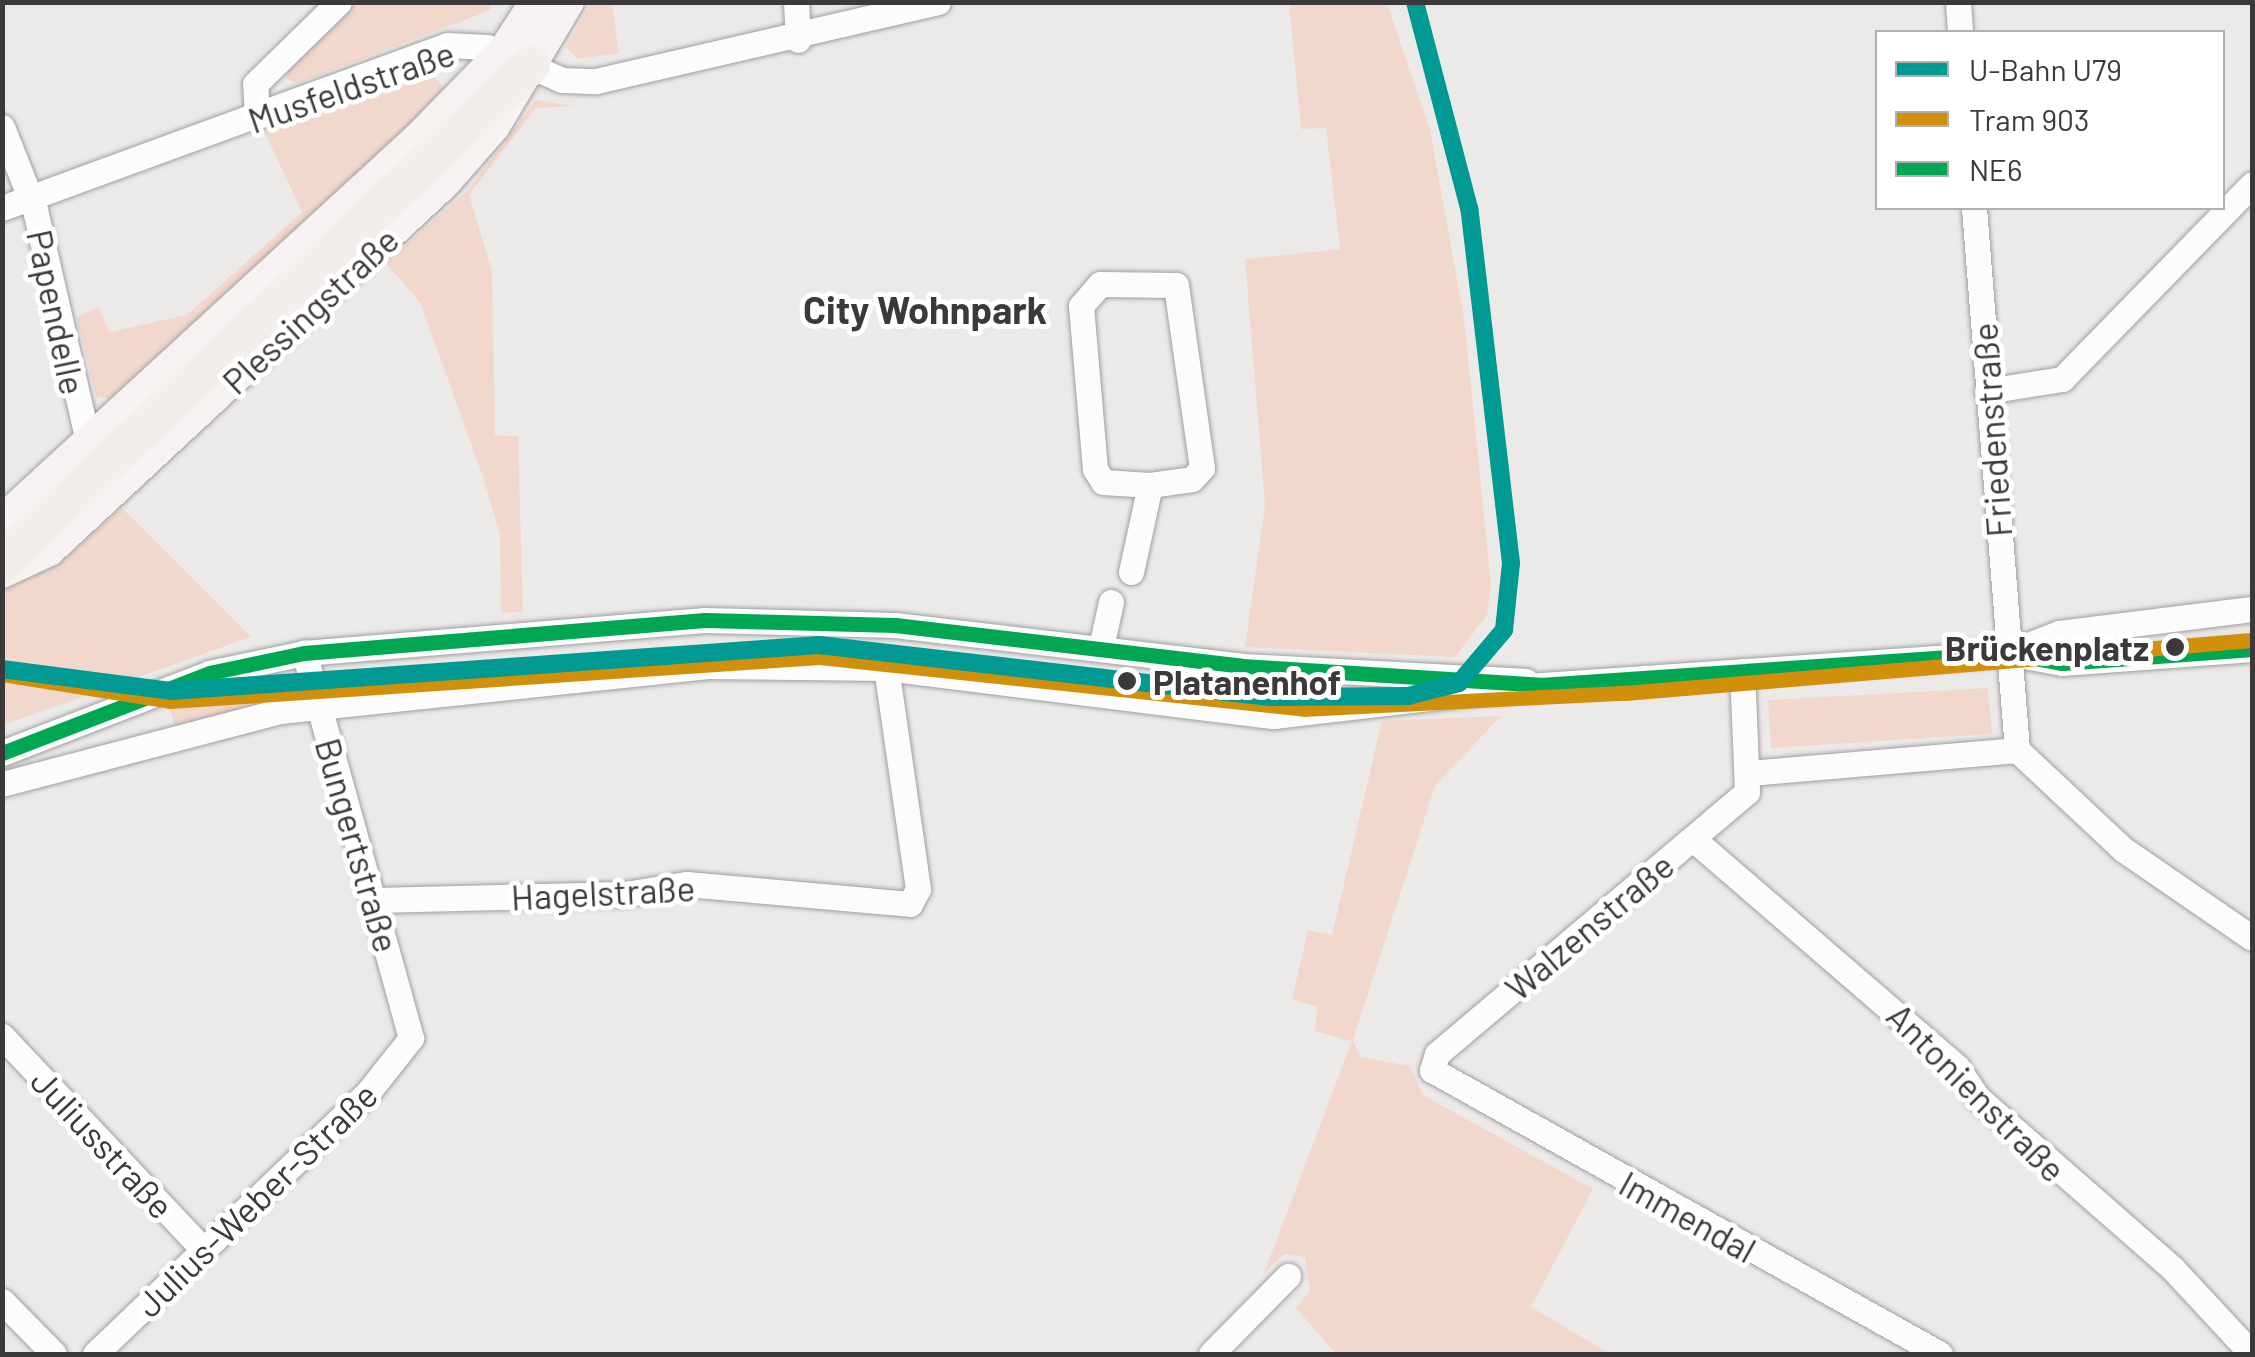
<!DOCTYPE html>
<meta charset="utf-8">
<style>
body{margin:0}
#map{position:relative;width:2255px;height:1357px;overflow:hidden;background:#eceae9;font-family:Barlow,sans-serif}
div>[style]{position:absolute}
.green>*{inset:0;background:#f2d7cc}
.roads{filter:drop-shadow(0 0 2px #a09f9e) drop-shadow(0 0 2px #a09f9e)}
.minor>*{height:25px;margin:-12.5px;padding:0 12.5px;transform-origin:12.5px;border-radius:12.5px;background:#fcfcfc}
.major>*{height:32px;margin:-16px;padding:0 16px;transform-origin:16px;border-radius:16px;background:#f6f2f2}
.highway>*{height:38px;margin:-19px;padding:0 19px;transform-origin:19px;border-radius:19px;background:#f3edeb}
.tram>*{height:2.5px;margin:-1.25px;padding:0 1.25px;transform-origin:1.25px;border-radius:1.25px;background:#d5d4d4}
.bus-1>*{height:15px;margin:-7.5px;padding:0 7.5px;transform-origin:7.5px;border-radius:7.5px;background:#00a651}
.tram-1>*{height:15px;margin:-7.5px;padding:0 7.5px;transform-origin:7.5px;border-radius:7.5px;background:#d1900b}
.metro-1>*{height:18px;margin:-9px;padding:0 9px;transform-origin:9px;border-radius:9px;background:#009a93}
.dots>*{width:28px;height:28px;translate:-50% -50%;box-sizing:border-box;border:5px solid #fff;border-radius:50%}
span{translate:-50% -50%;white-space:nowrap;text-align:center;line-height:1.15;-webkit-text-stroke:10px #fff;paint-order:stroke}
.street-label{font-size:35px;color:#3b3939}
.stop-label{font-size:35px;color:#3b3939;font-weight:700}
.right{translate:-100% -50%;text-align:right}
.left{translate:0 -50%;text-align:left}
.neighbourhood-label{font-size:38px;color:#3b3939;font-weight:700}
.frame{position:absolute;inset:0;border:5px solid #3b3939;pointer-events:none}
.legend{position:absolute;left:1875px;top:30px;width:350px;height:180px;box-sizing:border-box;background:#fff;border:2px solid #b1b0b0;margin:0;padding:12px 18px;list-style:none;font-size:30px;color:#3b3939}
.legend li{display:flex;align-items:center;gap:20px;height:50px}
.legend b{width:50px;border:2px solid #b1b0b0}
</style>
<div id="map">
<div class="green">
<div style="clip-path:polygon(356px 3px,491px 3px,491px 10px,298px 83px,287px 79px,290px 58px)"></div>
<div style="clip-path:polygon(591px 3px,612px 3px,619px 53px,578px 59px,566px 47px)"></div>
<div style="clip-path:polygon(1289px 3px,1387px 3px,1430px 130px,1464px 318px,1491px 584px,1487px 615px,1455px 657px,1245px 647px,1265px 505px,1245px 259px,1340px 249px,1326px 128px,1301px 129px)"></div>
<div style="clip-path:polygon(429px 72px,444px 87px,410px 124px,109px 399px,96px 396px,77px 317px,99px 307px,109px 332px,187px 315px,302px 212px,264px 131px)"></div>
<div style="clip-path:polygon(536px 100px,576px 106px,536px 108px,469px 195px,492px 271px,495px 435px,518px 436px,523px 612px,501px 613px,500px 534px,482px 474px,420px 302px,386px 263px,467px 191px)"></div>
<div style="clip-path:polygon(122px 508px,251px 637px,3px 725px,3px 591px,58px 565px)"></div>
<div style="clip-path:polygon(263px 669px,272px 703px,175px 728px,166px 696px)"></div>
<div style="clip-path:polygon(1988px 688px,1992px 734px,1771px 748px,1768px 700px)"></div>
<div style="clip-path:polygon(1501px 716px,1435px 786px,1353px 1040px,1360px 1057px,1410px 1066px,1423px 1095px,1593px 1189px,1531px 1307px,1610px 1354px,1336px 1354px,1296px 1308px,1310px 1291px,1305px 1257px,1284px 1254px,1264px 1273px,1352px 1041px,1314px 1031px,1318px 1007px,1292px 1000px,1308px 930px,1332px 935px,1382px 721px)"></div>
</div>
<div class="roads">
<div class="minor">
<div style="left:796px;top:2px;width:38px;rotate:87deg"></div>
<div style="left:1958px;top:2px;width:30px;rotate:86deg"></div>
<div style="left:257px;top:117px;width:33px;rotate:-93deg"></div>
<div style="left:255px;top:84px;width:117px;rotate:-44.3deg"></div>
<div style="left:2px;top:127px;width:89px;rotate:68.3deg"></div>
<div style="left:35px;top:210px;width:237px;rotate:77.1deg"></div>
<div style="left:2px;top:208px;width:475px;rotate:-20.1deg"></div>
<div style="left:448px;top:45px;width:39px;rotate:3deg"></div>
<div style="left:487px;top:47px;width:82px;rotate:23.7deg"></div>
<div style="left:562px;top:80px;width:34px;rotate:2deg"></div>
<div style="left:596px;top:81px;width:351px;rotate:-13deg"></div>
<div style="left:1974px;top:208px;width:544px;rotate:85.46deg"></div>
<div style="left:2017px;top:750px;width:146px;rotate:43.1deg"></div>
<div style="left:2124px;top:850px;width:155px;rotate:34.5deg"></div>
<div style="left:1987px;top:391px;width:76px;rotate:-9.1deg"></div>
<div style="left:2062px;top:379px;width:272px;rotate:-45.7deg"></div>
<div style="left:1131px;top:572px;width:89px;rotate:-77.7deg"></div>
<div style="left:1150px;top:485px;width:42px;rotate:-8.1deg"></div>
<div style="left:1192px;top:479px;width:15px;rotate:-48deg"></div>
<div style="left:1202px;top:468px;width:185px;rotate:-98.1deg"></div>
<div style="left:1176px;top:285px;width:76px;rotate:-179.2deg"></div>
<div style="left:1100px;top:284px;width:29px;rotate:131deg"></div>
<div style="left:1081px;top:306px;width:164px;rotate:85.1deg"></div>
<div style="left:1095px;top:469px;width:15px;rotate:58deg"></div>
<div style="left:1103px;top:482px;width:47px;rotate:3.7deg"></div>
<div style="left:1101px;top:647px;width:46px;rotate:-77.5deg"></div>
<div style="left:2008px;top:653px;width:55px;rotate:10.5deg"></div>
<div style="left:2062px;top:663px;width:191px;rotate:-4.2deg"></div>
<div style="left:1742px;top:671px;width:121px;rotate:87.6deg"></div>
<div style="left:1747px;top:792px;width:406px;rotate:139.8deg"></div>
<div style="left:1437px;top:1054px;width:17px;rotate:107deg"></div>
<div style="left:1432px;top:1070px;width:582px;rotate:29.21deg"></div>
<div style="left:2px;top:753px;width:222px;rotate:-21.1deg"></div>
<div style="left:209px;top:673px;width:97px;rotate:-11.9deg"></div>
<div style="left:304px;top:653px;width:402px;rotate:-4.7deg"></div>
<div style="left:705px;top:620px;width:190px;rotate:1.5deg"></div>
<div style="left:895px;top:625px;width:349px;rotate:6.7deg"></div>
<div style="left:1242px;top:666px;width:284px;rotate:3deg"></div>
<div style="left:1750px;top:773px;width:268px;rotate:-4.9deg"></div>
<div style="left:2px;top:784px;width:287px;rotate:-14.7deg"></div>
<div style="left:280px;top:711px;width:428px;rotate:-6deg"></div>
<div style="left:706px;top:666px;width:180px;rotate:0.6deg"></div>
<div style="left:886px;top:668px;width:391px;rotate:7.1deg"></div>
<div style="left:1274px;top:716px;width:268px;rotate:-6.6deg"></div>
<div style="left:1540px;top:685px;width:469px;rotate:-3.9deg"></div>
<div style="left:2008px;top:653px;width:55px;rotate:-21.4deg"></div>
<div style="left:2059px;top:633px;width:194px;rotate:-7.1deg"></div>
<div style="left:1693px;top:839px;width:349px;rotate:40.8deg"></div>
<div style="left:1957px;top:1067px;width:37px;rotate:56deg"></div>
<div style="left:1978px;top:1098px;width:259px;rotate:41.2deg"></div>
<div style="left:2173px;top:1269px;width:116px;rotate:47.1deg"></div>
<div style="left:375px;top:900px;width:250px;rotate:-1.4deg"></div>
<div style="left:625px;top:894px;width:63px;rotate:-9.2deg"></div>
<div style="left:687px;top:884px;width:224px;rotate:5.1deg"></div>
<div style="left:910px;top:904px;width:17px;rotate:-62deg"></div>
<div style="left:918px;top:889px;width:223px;rotate:-98.2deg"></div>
<div style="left:2px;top:1036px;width:294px;rotate:46.7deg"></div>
<div style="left:2px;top:1301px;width:74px;rotate:45.5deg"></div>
<div style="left:95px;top:1354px;width:380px;rotate:-43.8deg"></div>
<div style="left:369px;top:1091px;width:68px;rotate:-51.6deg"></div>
<div style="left:411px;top:1038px;width:400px;rotate:-105.5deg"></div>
<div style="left:1211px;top:1354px;width:110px;rotate:-45.4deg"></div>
</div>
<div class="major">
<div style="left:2px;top:521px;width:566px;rotate:-42.57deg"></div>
<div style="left:419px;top:138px;width:122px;rotate:-45.7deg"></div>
<div style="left:504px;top:51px;width:59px;rotate:-56.9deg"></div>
<div style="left:2px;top:572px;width:52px;rotate:-25.1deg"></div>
<div style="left:49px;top:550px;width:541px;rotate:-42.9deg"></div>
<div style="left:445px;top:182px;width:74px;rotate:-48.8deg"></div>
<div style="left:494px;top:126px;width:144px;rotate:-59.2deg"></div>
</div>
<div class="highway">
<div style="left:2px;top:562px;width:726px;rotate:-43.21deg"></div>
</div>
</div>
<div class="tram">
<div style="left:1700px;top:667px;width:88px;rotate:3.3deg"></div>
</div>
<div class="bus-1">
<div style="left:2px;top:753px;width:222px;rotate:-21.1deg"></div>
<div style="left:209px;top:673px;width:97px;rotate:-11.9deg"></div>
<div style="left:304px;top:653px;width:402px;rotate:-4.7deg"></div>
<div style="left:705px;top:620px;width:190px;rotate:1.5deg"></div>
<div style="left:895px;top:625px;width:349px;rotate:6.7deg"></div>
<div style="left:1242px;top:666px;width:299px;rotate:3.6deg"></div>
<div style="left:1540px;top:685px;width:469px;rotate:-3.9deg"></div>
<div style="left:2008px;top:653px;width:55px;rotate:10.5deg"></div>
<div style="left:2062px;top:663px;width:191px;rotate:-4.2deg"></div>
</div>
<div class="tram-1">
<div style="left:2px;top:674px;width:170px;rotate:9.1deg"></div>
<div style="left:170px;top:701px;width:651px;rotate:-3.87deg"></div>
<div style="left:820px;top:657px;width:487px;rotate:6.1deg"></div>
<div style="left:1304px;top:709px;width:321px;rotate:-2.9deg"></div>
<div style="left:1625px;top:693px;width:629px;rotate:-4.83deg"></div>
</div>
<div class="metro-1">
<div style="left:2px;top:669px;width:170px;rotate:7.4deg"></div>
<div style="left:171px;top:691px;width:650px;rotate:-4.06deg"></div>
<div style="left:819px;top:645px;width:454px;rotate:6.6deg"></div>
<div style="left:1270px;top:697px;width:138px;rotate:-0.4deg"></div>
<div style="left:1408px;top:696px;width:53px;rotate:-14.3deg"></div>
<div style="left:1459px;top:683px;width:70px;rotate:-49.7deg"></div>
<div style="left:1504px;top:630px;width:67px;rotate:-84deg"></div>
<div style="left:1511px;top:563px;width:357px;rotate:-96.7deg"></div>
<div style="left:1469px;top:208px;width:213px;rotate:-104.7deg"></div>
</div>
<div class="dots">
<div style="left:2175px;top:647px;background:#3b3939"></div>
<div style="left:1127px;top:681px;background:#3b3939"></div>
</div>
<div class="street-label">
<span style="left:351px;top:86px;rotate:-19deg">Musfeldstraße</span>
<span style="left:310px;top:310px;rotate:-43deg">Plessingstraße</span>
<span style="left:57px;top:312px;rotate:78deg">Papendelle</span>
<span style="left:1991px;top:430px;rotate:-94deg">Friedenstraße</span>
<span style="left:358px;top:845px;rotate:74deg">Bungertstraße</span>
<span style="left:603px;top:892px;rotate:-3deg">Hagelstraße</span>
<span style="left:1589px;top:926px;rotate:-40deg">Walzenstraße</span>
<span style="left:1977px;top:1092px;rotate:45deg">Antonienstraße</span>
<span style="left:103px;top:1143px;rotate:47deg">Juliusstraße</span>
<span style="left:256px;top:1199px;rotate:-44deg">Julius-Weber-Straße</span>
<span style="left:1688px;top:1216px;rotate:29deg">Immendal</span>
</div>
<div class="stop-label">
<span class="right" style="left:2149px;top:647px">Brückenplatz</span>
<span class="left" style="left:1153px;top:681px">Platanenhof</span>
</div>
<div class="neighbourhood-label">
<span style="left:925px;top:310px">City Wohnpark</span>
</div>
<div class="frame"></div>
<ul class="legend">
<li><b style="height:12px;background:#009a93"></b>U-Bahn U79</li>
<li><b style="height:12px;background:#d1900b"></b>Tram 903</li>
<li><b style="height:12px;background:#00a651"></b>NE6</li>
</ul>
</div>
